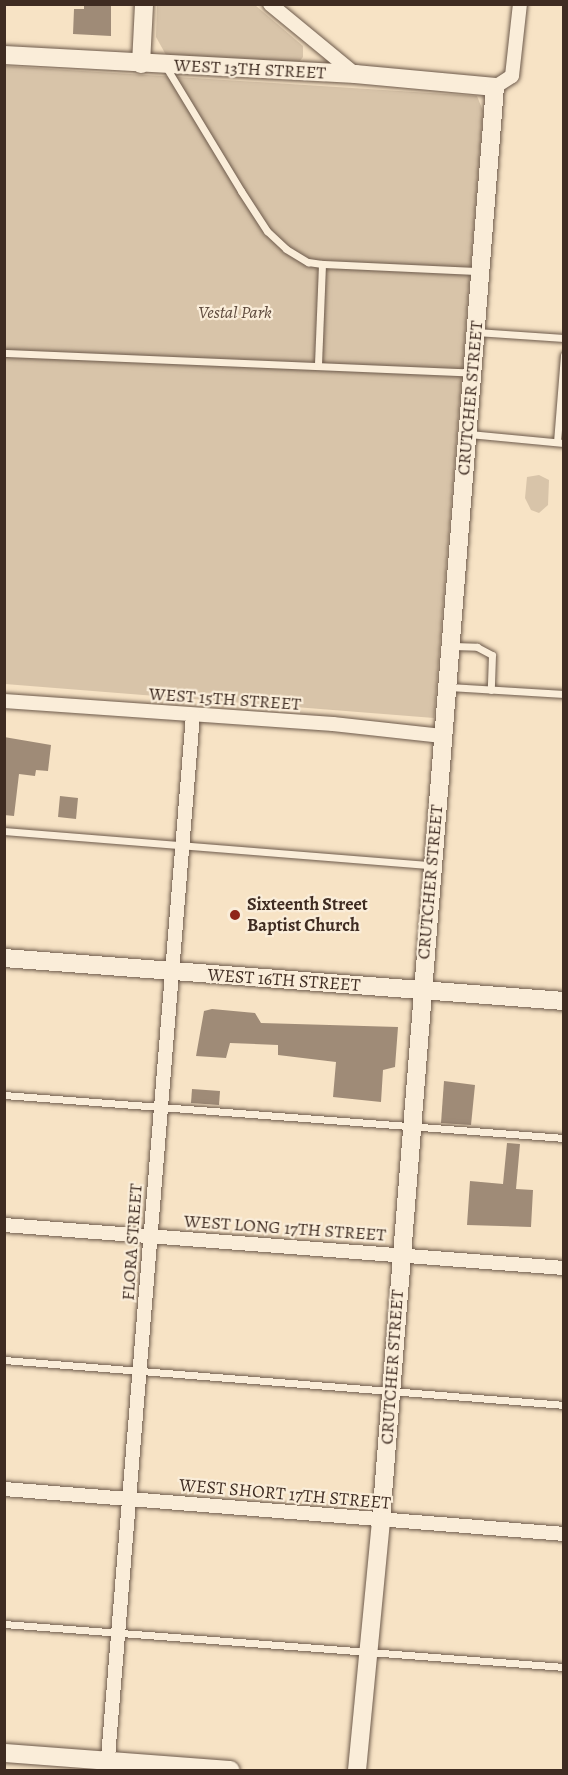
<!DOCTYPE html>
<style>
body{margin:0}
#map{position:relative;width:568px;height:1775px;overflow:hidden;background:#f7e3c5;font-family:Alegreya,serif}
div>[style]{position:absolute}
.green>*{inset:0;background:#d8c4a9}
.building>*{inset:0;background:#9f8b77}
.roads{filter:drop-shadow(0 0 2px #6d5a4b) drop-shadow(0 0 2px #6d5a4b)}
.service>*{height:7px;margin:-3.5px;padding:0 3.5px;transform-origin:3.5px;border-radius:3.5px;background:#faedd9}
.minor>*{height:14px;margin:-7px;padding:0 7px;transform-origin:7px;border-radius:7px;background:#faedd9}
.tertiary>*{height:18px;margin:-9px;padding:0 9px;transform-origin:9px;border-radius:9px;background:#faedd9}
.dots>*{width:16px;height:16px;translate:-50% -50%;box-sizing:border-box;border:3px solid #faedd9;border-radius:50%}
span{translate:-50% -50%;white-space:nowrap;text-align:center;line-height:1.15;-webkit-text-stroke:4.5px #faedd9;paint-order:stroke}
.street-label{font-size:18px;color:#3f2c22}
.park-label{font-size:18px;color:#5e4a3d;font-style:italic}
.poi-label{font-size:18px;color:#3f2c22;font-weight:700}
.left{translate:0 -50%;text-align:left}
.frame{position:absolute;inset:0;border:6px solid #3f2c22;pointer-events:none}
</style>
<div id="map">
<div class="green">
<div style="clip-path:polygon(157px 5px,255px 5px,303px 46px,303px 57px,299px 62px,166px 55px,156px 37px)"></div>
<div style="clip-path:polygon(4px 66px,477px 96px,483px 111px,434px 718px,5px 684px)"></div>
<div style="clip-path:polygon(539px 475px,549px 480px,548px 505px,539px 513px,531px 510px,525px 498px,527px 477px)"></div>
</div>
<div class="building">
<div style="clip-path:polygon(84px 4px,111px 4px,111px 36px,73px 34px,74px 9px,84px 9px)"></div>
<div style="clip-path:polygon(4px 737px,51px 745px,48px 771px,36px 770px,35px 776px,19px 774px,14px 816px,4px 815px)"></div>
<div style="clip-path:polygon(60px 796px,78px 798px,76px 819px,58px 817px)"></div>
<div style="clip-path:polygon(212px 1009px,255px 1013px,261px 1023px,398px 1027px,395px 1067px,383px 1070px,381px 1102px,333px 1097px,336px 1062px,278px 1055px,278px 1045px,230px 1043px,226px 1058px,196px 1056px,204px 1011px)"></div>
<div style="clip-path:polygon(444px 1081px,475px 1085px,471px 1125px,441px 1123px)"></div>
<div style="clip-path:polygon(192px 1089px,220px 1091px,219px 1105px,191px 1103px)"></div>
<div style="clip-path:polygon(507px 1143px,520px 1144px,516px 1189px,533px 1190px,531px 1227px,467px 1225px,470px 1181px,503px 1184px)"></div>
</div>
<div class="roads">
<div class="service">
<div style="left:166px;top:67px;width:145px;rotate:58.8deg"></div>
<div style="left:241px;top:191px;width:48px;rotate:57deg"></div>
<div style="left:267px;top:231px;width:26px;rotate:43deg"></div>
<div style="left:286px;top:249px;width:26px;rotate:31deg"></div>
<div style="left:308px;top:262px;width:14px;rotate:8deg"></div>
<div style="left:322px;top:264px;width:156px;rotate:2.6deg"></div>
<div style="left:476px;top:332px;width:88px;rotate:3.9deg"></div>
<div style="left:4px;top:353px;width:468px;rotate:2.4deg"></div>
<div style="left:318px;top:364px;width:100px;rotate:-87.7deg"></div>
<div style="left:469px;top:434px;width:95px;rotate:5.4deg"></div>
<div style="left:557px;top:442px;width:87px;rotate:-85.4deg"></div>
<div style="left:453px;top:646px;width:24px;rotate:2deg"></div>
<div style="left:477px;top:647px;width:17px;rotate:28deg"></div>
<div style="left:492px;top:655px;width:35px;rotate:92deg"></div>
<div style="left:449px;top:687px;width:115px;rotate:3.5deg"></div>
<div style="left:4px;top:831px;width:428px;rotate:4.6deg"></div>
<div style="left:4px;top:1095px;width:562px;rotate:4.39deg"></div>
<div style="left:4px;top:1360px;width:562px;rotate:4.59deg"></div>
<div style="left:4px;top:1624px;width:562px;rotate:4.39deg"></div>
</div>
<div class="minor">
<div style="left:270px;top:4px;width:110px;rotate:39.5deg"></div>
<div style="left:495px;top:87px;width:20px;rotate:-33deg"></div>
<div style="left:512px;top:76px;width:72px;rotate:-83.7deg"></div>
<div style="left:4px;top:701px;width:330px;rotate:4deg"></div>
<div style="left:333px;top:724px;width:110px;rotate:6.3deg"></div>
<div style="left:4px;top:1225px;width:562px;rotate:4.39deg"></div>
<div style="left:4px;top:1489px;width:562px;rotate:4.59deg"></div>
<div style="left:107px;top:1770px;width:1058px;rotate:-85.34deg"></div>
</div>
<div class="tertiary">
<div style="left:4px;top:55px;width:352px;rotate:3.1deg"></div>
<div style="left:355px;top:74px;width:141px;rotate:5.3deg"></div>
<div style="left:495px;top:87px;width:1439px;rotate:94.55deg"></div>
<div style="left:381px;top:1521px;width:250px;rotate:95.5deg"></div>
<div style="left:141px;top:64px;width:60px;rotate:-87.1deg"></div>
<div style="left:4px;top:958px;width:562px;rotate:4.39deg"></div>
<div style="left:4px;top:1753px;width:227px;rotate:4.3deg"></div>
</div>
</div>
<div class="dots">
<div style="left:235px;top:915px;background:#8f2418"></div>
</div>
<div class="street-label">
<span style="left:250px;top:69px;rotate:3deg">WEST 13TH STREET</span>
<span style="left:470px;top:398px;rotate:-85deg">CRUTCHER STREET</span>
<span style="left:225px;top:699px;rotate:4deg">WEST 15TH STREET</span>
<span style="left:430px;top:882px;rotate:-85deg">CRUTCHER STREET</span>
<span style="left:284px;top:980px;rotate:4deg">WEST 16TH STREET</span>
<span style="left:285px;top:1228px;rotate:4deg">WEST LONG 17TH STREET</span>
<span style="left:132px;top:1242px;rotate:-86deg">FLORA STREET</span>
<span style="left:392px;top:1367px;rotate:-86deg">CRUTCHER STREET</span>
<span style="left:285px;top:1494px;rotate:5deg">WEST SHORT 17TH STREET</span>
</div>
<div class="park-label">
<span style="left:235px;top:312px">Vestal Park</span>
</div>
<div class="poi-label">
<span class="left" style="left:247px;top:915px">Sixteenth Street<br>Baptist Church</span>
</div>
<div class="frame"></div>
</div>
